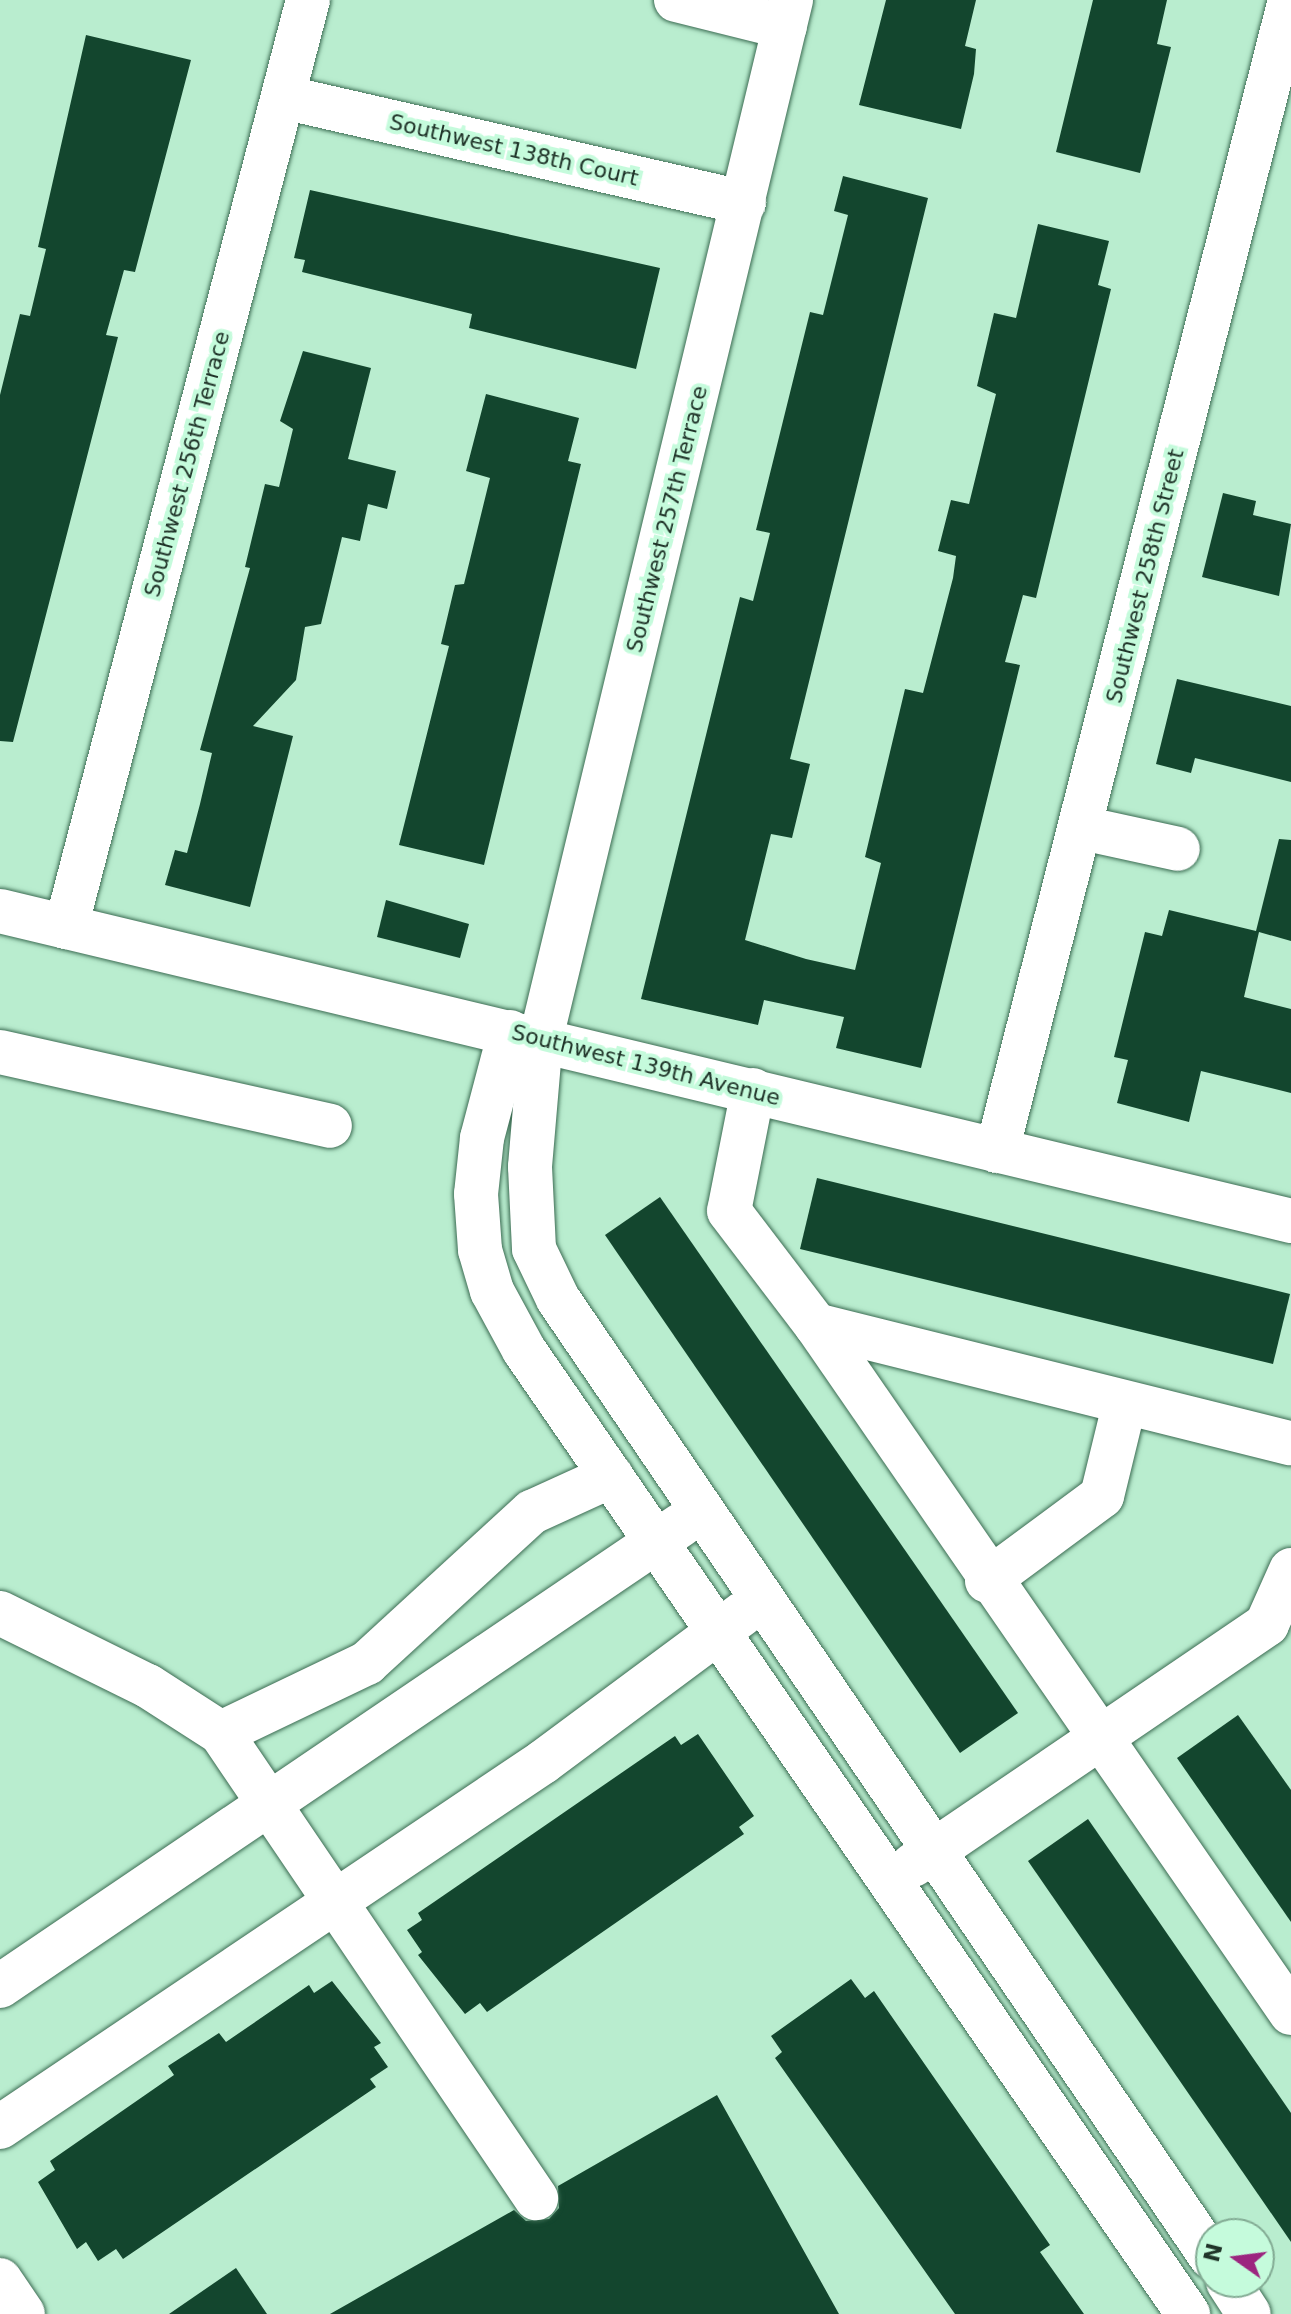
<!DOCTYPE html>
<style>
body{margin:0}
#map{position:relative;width:1291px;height:2314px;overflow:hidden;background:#b9edcf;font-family:"DejaVu Sans",sans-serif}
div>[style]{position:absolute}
.building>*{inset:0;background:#13462e}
.roads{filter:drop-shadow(0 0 2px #3c6c53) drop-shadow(0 0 2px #3c6c53)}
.minor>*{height:44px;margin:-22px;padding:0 22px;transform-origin:22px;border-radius:22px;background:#fff}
.highway>*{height:44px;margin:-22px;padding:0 22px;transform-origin:22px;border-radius:22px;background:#fff}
span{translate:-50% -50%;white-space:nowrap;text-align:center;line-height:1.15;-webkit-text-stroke:8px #c5fbdc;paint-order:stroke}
.street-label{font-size:22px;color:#203429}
.north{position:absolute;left:1195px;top:2218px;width:80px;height:80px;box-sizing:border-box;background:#c5fbdc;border:2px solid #83ab94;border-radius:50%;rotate:284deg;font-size:22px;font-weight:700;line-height:32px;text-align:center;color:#203429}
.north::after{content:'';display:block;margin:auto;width:28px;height:36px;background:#9c257f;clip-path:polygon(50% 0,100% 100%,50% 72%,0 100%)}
</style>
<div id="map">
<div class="building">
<div style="clip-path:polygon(886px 0,976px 0,965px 46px,976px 49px,974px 74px,961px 129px,859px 105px)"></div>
<div style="clip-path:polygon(1093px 0,1167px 0,1157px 44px,1171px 47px,1140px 173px,1056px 152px)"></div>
<div style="clip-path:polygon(86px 35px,191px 60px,135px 272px,124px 270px,106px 335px,118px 337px,13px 742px,0 741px,0 395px,20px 314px,30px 316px,46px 249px,38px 247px)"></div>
<div style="clip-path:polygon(843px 176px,928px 198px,790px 759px,810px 764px,792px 838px,771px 834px,745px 940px,806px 959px,855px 970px,881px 863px,865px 857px,905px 689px,923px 693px,953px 578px,956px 556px,938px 551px,951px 500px,969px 504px,996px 394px,977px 386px,994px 313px,1016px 318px,1038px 224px,1109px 241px,1098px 285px,1111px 289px,1036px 598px,1023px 595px,1005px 662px,1020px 665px,921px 1068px,836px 1048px,844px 1017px,764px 1000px,758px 1025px,641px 999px,740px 597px,753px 601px,770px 533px,756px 530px,810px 312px,823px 315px,848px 215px,834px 211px)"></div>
<div style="clip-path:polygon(310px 190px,660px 268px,636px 369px,469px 328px,472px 314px,302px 272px,305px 260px,294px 258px)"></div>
<div style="clip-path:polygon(303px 351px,371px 368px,348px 459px,396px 471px,387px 509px,368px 504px,360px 541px,342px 537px,321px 624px,305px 627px,296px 680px,253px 726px,293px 736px,250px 907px,165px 885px,175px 850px,187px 853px,200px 804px,212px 753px,200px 750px,250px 568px,245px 567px,265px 484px,279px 487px,293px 429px,280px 421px)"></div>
<div style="clip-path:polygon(486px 394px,579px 418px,568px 461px,581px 464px,484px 865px,399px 845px,449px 646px,441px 644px,455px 585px,464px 584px,490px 478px,466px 471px)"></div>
<div style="clip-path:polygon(1223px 493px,1256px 501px,1253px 515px,1291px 524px,1279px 596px,1202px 577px)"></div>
<div style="clip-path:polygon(1177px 679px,1291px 706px,1291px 782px,1195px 758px,1191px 773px,1156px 764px)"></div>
<div style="clip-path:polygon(1279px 839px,1291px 840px,1291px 941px,1259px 932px,1244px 997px,1291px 1009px,1291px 1093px,1201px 1071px,1189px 1122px,1117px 1103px,1128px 1060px,1114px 1057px,1145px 932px,1162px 936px,1169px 910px,1256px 931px)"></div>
<div style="clip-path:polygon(386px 900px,469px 924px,460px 958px,377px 937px)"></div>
<div style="clip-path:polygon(817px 1178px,1290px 1294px,1273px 1364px,800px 1249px)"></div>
<div style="clip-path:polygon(660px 1197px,1018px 1713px,960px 1753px,605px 1235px)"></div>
<div style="clip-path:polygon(1238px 1715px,1291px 1790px,1291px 1922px,1177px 1758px)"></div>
<div style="clip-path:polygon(698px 1734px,754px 1816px,739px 1827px,744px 1834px,487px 2012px,480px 2003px,465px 2014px,418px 1955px,422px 1952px,407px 1930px,422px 1920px,418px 1913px,675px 1736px,681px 1745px)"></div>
<div style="clip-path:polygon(1088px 1819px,1291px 2113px,1291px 2242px,1028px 1861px)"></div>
<div style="clip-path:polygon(851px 1979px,865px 1998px,874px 1991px,1050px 2245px,1040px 2252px,1084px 2314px,955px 2314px,775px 2058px,782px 2052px,771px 2036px)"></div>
<div style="clip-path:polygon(332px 1981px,381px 2043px,374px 2047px,388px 2067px,370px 2079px,376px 2087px,123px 2259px,116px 2249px,98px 2261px,86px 2242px,77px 2249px,38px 2182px,55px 2170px,50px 2161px,174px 2075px,168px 2066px,219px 2033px,226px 2042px,309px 1985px,314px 1993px)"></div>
<div style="clip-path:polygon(717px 2095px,839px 2314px,330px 2314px,514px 2210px,526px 2221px,549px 2219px,559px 2208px,558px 2186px)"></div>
<div style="clip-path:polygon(236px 2268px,267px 2314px,169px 2314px)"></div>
</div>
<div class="roads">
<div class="minor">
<div style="left:676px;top:0;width:112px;rotate:13.9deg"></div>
<div style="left:791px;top:0;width:1068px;rotate:103.54deg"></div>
<div style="left:541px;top:1038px;width:129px;rotate:94.9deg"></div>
<div style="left:530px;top:1167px;width:82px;rotate:87.2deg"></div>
<div style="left:534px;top:1249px;width:55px;rotate:64.4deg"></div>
<div style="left:558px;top:1299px;width:1159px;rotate:55.72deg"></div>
<div style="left:283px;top:97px;width:473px;rotate:12.9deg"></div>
<div style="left:1082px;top:828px;width:98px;rotate:12.3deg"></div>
<div style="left:0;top:911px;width:1328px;rotate:13.5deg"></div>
<div style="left:66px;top:927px;width:958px;rotate:-75.37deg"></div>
<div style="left:510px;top:1032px;width:110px;rotate:104.8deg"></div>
<div style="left:482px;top:1138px;width:56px;rotate:96.1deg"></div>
<div style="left:476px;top:1194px;width:56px;rotate:85.9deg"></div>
<div style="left:480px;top:1250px;width:43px;rotate:73.7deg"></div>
<div style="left:492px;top:1291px;width:67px;rotate:61.5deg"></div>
<div style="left:524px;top:1350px;width:1171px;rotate:55.44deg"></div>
<div style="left:0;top:1052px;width:338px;rotate:12.6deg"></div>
<div style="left:753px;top:1090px;width:123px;rotate:101.2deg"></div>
<div style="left:729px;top:1211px;width:143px;rotate:52.7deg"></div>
<div style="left:816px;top:1325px;width:836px;rotate:55.38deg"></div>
<div style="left:997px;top:1151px;width:1188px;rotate:-75.72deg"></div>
<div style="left:816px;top:1325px;width:489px;rotate:14deg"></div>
<div style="left:987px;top:1581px;width:143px;rotate:-36.5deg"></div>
<div style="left:1102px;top:1496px;width:93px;rotate:-76.3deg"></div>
<div style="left:0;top:1613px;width:165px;rotate:26.3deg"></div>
<div style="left:148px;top:1686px;width:87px;rotate:32.8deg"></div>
<div style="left:221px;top:1733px;width:162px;rotate:-25.6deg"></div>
<div style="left:367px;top:1663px;width:224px;rotate:-42.5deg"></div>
<div style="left:532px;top:1512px;width:87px;rotate:-24.5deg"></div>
<div style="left:221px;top:1733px;width:562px;rotate:55.89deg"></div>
<div style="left:913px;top:1865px;width:428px;rotate:-34.2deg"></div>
<div style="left:1267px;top:1624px;width:59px;rotate:-66deg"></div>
<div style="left:0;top:1986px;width:822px;rotate:-34.1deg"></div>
<div style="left:0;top:2127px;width:654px;rotate:-33.91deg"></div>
<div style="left:543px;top:1762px;width:248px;rotate:-36.6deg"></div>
<div style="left:1228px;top:2282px;width:38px;rotate:57deg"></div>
</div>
<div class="highway">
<div style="left:0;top:2280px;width:41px;rotate:55.9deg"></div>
</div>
</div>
<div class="street-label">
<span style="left:514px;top:150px;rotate:13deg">Southwest 138th Court</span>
<span style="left:187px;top:464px;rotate:-75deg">Southwest 256th Terrace</span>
<span style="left:667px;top:519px;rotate:-76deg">Southwest 257th Terrace</span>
<span style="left:1145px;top:576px;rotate:-76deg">Southwest 258th Street</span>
<span style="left:646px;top:1065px;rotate:14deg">Southwest 139th Avenue</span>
</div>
<div class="north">N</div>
</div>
